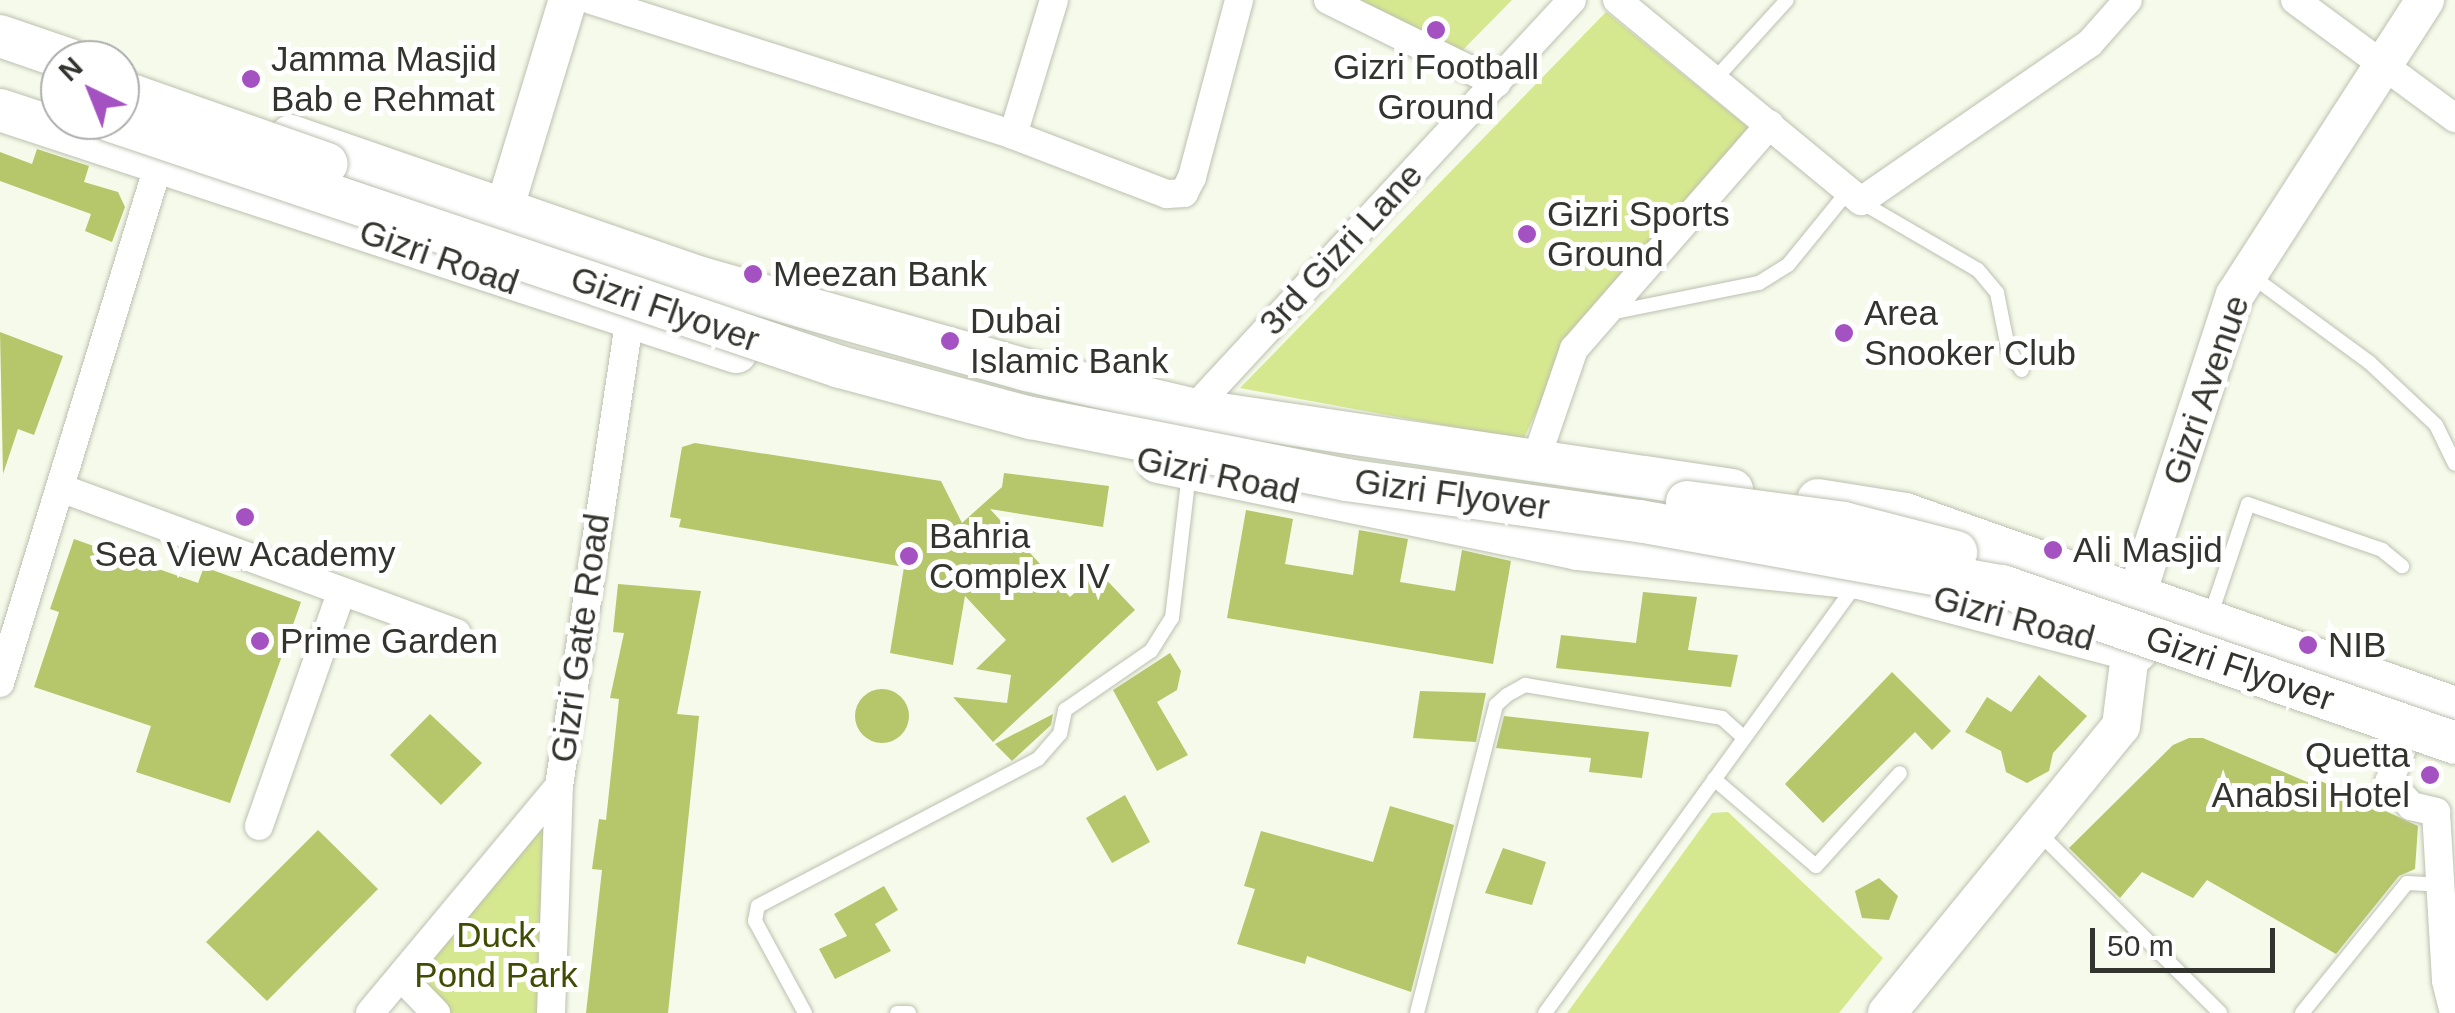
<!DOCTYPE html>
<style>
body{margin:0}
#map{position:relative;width:2455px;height:1013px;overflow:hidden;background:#f6faea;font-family:Arial,sans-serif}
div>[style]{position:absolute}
.green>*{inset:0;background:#d6e88f}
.building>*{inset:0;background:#b5c66b}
.round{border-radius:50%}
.roads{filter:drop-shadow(0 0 2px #bcc0b0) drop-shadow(0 0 2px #bcc0b0)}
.lane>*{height:14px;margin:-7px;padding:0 7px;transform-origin:7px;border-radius:7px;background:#fff}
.street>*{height:28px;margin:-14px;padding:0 14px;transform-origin:14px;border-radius:14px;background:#fff}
.secondary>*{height:38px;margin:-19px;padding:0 19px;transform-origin:19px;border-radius:19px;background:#fff}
.primary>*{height:42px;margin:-21px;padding:0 21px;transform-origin:21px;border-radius:21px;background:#fff}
.bridges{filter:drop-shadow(0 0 2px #bcc0b0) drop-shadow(0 0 2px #bcc0b0)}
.primary-bridge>*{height:42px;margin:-21px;padding:0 21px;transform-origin:21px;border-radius:21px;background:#fff}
.dots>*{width:28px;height:28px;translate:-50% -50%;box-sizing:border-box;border:5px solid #fff;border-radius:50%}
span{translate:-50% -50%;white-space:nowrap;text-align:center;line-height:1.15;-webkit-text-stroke:10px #fff;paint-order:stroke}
.poi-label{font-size:35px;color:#32342d}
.left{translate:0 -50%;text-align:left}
.right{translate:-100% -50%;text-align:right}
.street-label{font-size:35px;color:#32342d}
.park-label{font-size:35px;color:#414b03}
.north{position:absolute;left:40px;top:40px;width:100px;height:100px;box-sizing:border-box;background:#fff;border:2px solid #adaeab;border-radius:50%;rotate:317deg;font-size:28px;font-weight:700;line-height:40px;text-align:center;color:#32342d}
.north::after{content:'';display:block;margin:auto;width:35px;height:45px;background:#a451c1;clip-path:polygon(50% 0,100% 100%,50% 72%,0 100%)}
.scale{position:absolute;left:2090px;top:928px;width:185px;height:45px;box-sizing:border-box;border:5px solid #32342d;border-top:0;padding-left:12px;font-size:30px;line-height:35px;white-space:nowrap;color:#32342d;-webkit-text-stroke:8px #fff;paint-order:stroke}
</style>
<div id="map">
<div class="green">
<div style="clip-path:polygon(1328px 0,1512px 0,1452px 61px)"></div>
<div style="clip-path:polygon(1606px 12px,1754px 132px,1572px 337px,1523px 440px,1240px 388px)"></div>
<div style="clip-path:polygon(559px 786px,551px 1013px,436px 1013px,402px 978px)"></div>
<div style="clip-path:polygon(1728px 812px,1883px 958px,1839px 1013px,1567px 1013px,1712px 813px)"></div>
</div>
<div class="building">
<div style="clip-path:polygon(37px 149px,89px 166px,84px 182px,118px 192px,125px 207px,112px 242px,85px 231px,91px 214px,0 181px,0 152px,32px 164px)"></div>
<div style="clip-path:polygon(0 332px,63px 356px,34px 435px,18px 429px,3px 474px)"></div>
<div style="clip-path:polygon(695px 443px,941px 481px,962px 523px,1002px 487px,1004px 473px,1109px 486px,1103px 527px,990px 509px,1070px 597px,1098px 571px,1135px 610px,993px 742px,953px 697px,1007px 703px,1011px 675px,976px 669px,1006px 640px,965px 596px,953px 665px,890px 653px,904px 567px,679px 527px,681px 519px,670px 517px,682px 447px)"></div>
<div style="clip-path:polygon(1246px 510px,1293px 519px,1285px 564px,1353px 575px,1359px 530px,1408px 539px,1400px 582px,1455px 591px,1462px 550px,1511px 561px,1493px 664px,1227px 618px)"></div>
<div style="clip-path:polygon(74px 539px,198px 583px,204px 567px,301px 602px,230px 803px,136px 772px,151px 726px,34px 687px,59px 612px,50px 609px)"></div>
<div style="clip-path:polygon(618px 584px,701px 591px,677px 714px,699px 716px,668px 1013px,586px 1013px,602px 870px,592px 869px,599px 819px,606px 820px,619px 699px,610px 698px,624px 633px,613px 632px)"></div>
<div style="clip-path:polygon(1643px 592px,1697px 597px,1688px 650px,1738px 655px,1731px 687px,1556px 668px,1561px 635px,1636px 643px)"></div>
<div style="clip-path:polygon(1170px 653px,1181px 671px,1177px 690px,1157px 702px,1188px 755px,1157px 771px,1113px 690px)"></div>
<div style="clip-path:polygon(1892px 672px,1951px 731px,1932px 750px,1915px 732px,1823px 823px,1785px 784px)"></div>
<div style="clip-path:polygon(2039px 675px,2087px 716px,2053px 753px,2049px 771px,2027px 783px,2006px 772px,2001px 751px,1965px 732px,1987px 697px,2011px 712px)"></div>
<div class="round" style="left:855px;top:689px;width:54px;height:54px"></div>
<div style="clip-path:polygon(1420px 691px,1486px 693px,1476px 742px,1413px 738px)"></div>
<div style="clip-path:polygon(430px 714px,482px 763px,441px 805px,390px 755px)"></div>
<div style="clip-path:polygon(1053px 714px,1051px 725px,1012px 761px,995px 744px)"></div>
<div style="clip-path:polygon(1504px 716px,1649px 732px,1642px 778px,1589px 772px,1591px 758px,1496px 748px)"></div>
<div style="clip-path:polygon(2189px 738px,2203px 738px,2312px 784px,2314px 778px,2418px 826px,2415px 869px,2399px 876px,2336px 954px,2207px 880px,2193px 898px,2142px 872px,2120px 898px,2069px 848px,2173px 745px)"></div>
<div style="clip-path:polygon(1125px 795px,1150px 842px,1112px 863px,1086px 818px)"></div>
<div style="clip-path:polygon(1390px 806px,1454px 825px,1411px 992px,1307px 956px,1305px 964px,1237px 944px,1255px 889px,1244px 886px,1261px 831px,1373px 862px)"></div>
<div style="clip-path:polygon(318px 830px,378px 889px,267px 1001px,206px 942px)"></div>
<div style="clip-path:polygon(1503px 848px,1546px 862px,1532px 905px,1485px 893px)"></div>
<div style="clip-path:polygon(1879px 878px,1898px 896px,1889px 920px,1862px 918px,1855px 891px)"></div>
<div style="clip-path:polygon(884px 886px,898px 910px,875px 924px,891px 951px,835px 979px,819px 949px,847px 936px,834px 914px)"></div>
</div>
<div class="roads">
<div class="lane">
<div style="left:1716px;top:78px;width:105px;rotate:-47.7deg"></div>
<div style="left:1861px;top:202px;width:135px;rotate:30.2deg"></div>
<div style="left:1978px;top:270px;width:30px;rotate:50deg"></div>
<div style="left:1997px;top:293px;width:56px;rotate:78.7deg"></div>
<div style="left:2008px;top:348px;width:26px;rotate:58deg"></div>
<div style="left:2249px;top:274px;width:149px;rotate:36.3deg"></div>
<div style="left:2369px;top:362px;width:92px;rotate:43.2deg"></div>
<div style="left:2436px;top:425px;width:43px;rotate:64deg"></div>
<div style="left:1610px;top:313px;width:152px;rotate:-11.4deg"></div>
<div style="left:1759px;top:283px;width:34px;rotate:-32deg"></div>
<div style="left:1788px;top:265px;width:97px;rotate:-50.9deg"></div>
<div style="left:2210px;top:617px;width:119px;rotate:-71.4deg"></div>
<div style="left:2248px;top:504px;width:142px;rotate:18.9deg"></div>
<div style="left:2382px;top:550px;width:26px;rotate:39deg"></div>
<div style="left:1714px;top:779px;width:134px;rotate:40.5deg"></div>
<div style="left:1816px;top:866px;width:125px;rotate:-47.9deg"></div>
<div style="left:2037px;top:831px;width:258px;rotate:44.8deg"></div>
<div style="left:805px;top:1013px;width:105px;rotate:-118.5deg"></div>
<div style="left:755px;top:921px;width:15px;rotate:-79deg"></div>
<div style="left:758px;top:906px;width:316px;rotate:-27.7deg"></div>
<div style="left:1038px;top:759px;width:33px;rotate:-49deg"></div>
<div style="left:1060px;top:734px;width:25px;rotate:-78deg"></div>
<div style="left:1065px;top:710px;width:104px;rotate:-34.5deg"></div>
<div style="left:1151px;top:651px;width:39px;rotate:-58deg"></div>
<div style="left:1172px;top:618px;width:146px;rotate:-83.3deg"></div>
<div style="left:897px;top:1013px;width:12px"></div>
<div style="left:1417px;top:1013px;width:318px;rotate:-75.6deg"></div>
<div style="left:1496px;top:705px;width:15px;rotate:-42deg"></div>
<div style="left:1507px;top:695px;width:21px;rotate:-29deg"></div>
<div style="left:1525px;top:685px;width:200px;rotate:9.5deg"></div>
<div style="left:1722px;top:718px;width:30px;rotate:42deg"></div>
<div style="left:1545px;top:1013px;width:531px;rotate:-54.04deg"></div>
<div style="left:2302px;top:1013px;width:167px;rotate:-51.1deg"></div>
<div style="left:2407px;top:883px;width:33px;rotate:3deg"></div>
</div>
<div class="street">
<div style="left:591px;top:0;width:443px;rotate:17.7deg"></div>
<div style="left:1013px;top:135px;width:165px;rotate:21deg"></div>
<div style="left:1167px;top:194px;width:17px;rotate:-3deg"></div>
<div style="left:1184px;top:193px;width:18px;rotate:-63deg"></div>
<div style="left:1192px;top:177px;width:183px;rotate:-75.1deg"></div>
<div style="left:1328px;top:0;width:188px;rotate:26.2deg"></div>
<div style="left:1617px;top:0;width:316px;rotate:39.5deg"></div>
<div style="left:1861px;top:201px;width:278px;rotate:-34.6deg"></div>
<div style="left:2090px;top:43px;width:57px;rotate:-48.5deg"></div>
<div style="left:2295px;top:0;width:199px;rotate:36.4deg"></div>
<div style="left:1013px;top:135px;width:141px;rotate:-73.1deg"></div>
<div style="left:1186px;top:417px;width:568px;rotate:-47.21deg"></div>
<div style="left:1534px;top:465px;width:123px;rotate:-71deg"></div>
<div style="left:1574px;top:349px;width:298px;rotate:-48.9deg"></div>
<div style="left:63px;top:489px;width:419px;rotate:20.1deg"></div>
<div style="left:0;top:683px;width:544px;rotate:-73deg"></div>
<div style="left:2405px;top:741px;width:44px;rotate:111.3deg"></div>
<div style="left:2389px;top:782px;width:33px;rotate:47deg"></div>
<div style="left:2411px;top:806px;width:26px;rotate:13deg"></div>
<div style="left:2436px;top:812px;width:169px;rotate:86.6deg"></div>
<div style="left:2446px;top:981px;width:33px;rotate:76deg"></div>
<div style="left:259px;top:826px;width:247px;rotate:-70.6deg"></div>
<div style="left:402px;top:978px;width:49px;rotate:45.8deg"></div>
<div style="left:370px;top:1013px;width:295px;rotate:-50.2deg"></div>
<div style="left:551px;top:1013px;width:227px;rotate:-88deg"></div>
<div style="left:559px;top:786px;width:488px;rotate:-81.4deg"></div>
</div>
<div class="secondary">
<div style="left:504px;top:210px;width:220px;rotate:-73.1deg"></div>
<div style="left:1887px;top:1013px;width:370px;rotate:-50.8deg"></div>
<div style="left:2121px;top:726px;width:136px;rotate:-82.8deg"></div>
<div style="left:2138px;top:591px;width:311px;rotate:-71.9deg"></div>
<div style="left:2235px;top:295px;width:351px;rotate:-57.2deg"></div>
</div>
<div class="primary">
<div style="left:0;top:36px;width:74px;rotate:18.9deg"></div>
<div style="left:0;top:110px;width:775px;rotate:18.2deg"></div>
<div style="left:291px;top:136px;width:434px;rotate:19.1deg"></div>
<div style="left:701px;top:278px;width:338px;rotate:15.8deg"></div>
<div style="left:1026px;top:370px;width:179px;rotate:13.3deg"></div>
<div style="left:1200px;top:411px;width:538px;rotate:8.45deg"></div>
<div style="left:1158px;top:462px;width:429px;rotate:11.7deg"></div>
<div style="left:1578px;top:549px;width:283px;rotate:5.9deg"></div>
<div style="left:1860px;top:578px;width:286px;rotate:14.8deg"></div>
<div style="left:1818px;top:500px;width:88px;rotate:9.1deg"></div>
<div style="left:1905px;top:514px;width:583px;rotate:19.43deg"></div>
</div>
</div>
<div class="bridges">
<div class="primary-bridge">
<div style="left:120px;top:91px;width:219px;rotate:19.4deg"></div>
<div style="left:109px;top:120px;width:772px;rotate:18.67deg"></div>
<div style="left:840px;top:367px;width:198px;rotate:15deg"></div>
<div style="left:1031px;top:418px;width:321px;rotate:11.1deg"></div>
<div style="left:1346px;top:480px;width:296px;rotate:8deg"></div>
<div style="left:1639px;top:521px;width:369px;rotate:10.2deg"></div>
<div style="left:2002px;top:586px;width:479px;rotate:19.1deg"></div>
<div style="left:1687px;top:502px;width:158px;rotate:7.6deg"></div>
<div style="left:1844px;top:523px;width:116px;rotate:14.5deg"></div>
</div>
</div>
<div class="dots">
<div style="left:1436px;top:30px;background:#a451c1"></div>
<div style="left:251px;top:79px;background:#a451c1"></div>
<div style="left:1527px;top:234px;background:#a451c1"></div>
<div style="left:753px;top:274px;background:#a451c1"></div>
<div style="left:1844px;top:333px;background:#a451c1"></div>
<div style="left:950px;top:341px;background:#a451c1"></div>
<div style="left:245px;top:517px;background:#a451c1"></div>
<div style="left:2053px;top:550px;background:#a451c1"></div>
<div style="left:909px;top:556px;background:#a451c1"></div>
<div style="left:260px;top:641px;background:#a451c1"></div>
<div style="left:2308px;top:645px;background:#a451c1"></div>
<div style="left:2430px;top:775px;background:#a451c1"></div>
</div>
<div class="poi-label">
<span class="left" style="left:271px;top:79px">Jamma Masjid<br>Bab e Rehmat</span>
<span style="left:1436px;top:87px">Gizri Football<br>Ground</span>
<span class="left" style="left:1547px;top:234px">Gizri Sports<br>Ground</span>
<span class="left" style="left:773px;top:274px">Meezan Bank</span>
<span class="left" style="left:1864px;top:333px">Area<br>Snooker Club</span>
<span class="left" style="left:970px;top:341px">Dubai<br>Islamic Bank</span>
<span class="left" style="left:929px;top:556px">Bahria<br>Complex IV</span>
<span class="left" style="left:2073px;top:550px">Ali Masjid</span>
<span style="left:245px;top:554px">Sea View Academy</span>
<span class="left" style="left:280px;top:641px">Prime Garden</span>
<span class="left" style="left:2328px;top:645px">NIB</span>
<span class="right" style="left:2410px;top:775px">Quetta<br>Anabsi Hotel</span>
</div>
<div class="street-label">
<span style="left:1341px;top:249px;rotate:-47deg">3rd Gizri Lane</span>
<span style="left:439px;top:257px;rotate:19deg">Gizri Road</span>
<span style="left:665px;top:309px;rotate:19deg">Gizri Flyover</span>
<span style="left:2206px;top:390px;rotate:-71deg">Gizri Avenue</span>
<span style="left:1218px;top:475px;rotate:12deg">Gizri Road</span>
<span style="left:1452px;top:494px;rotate:8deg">Gizri Flyover</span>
<span style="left:2014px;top:618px;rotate:15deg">Gizri Road</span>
<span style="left:580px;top:638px;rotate:-82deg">Gizri Gate Road</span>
<span style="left:2240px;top:668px;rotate:19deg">Gizri Flyover</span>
</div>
<div class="park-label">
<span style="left:496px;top:955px">Duck<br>Pond Park</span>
</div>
<div class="north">N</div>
<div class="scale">50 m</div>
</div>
